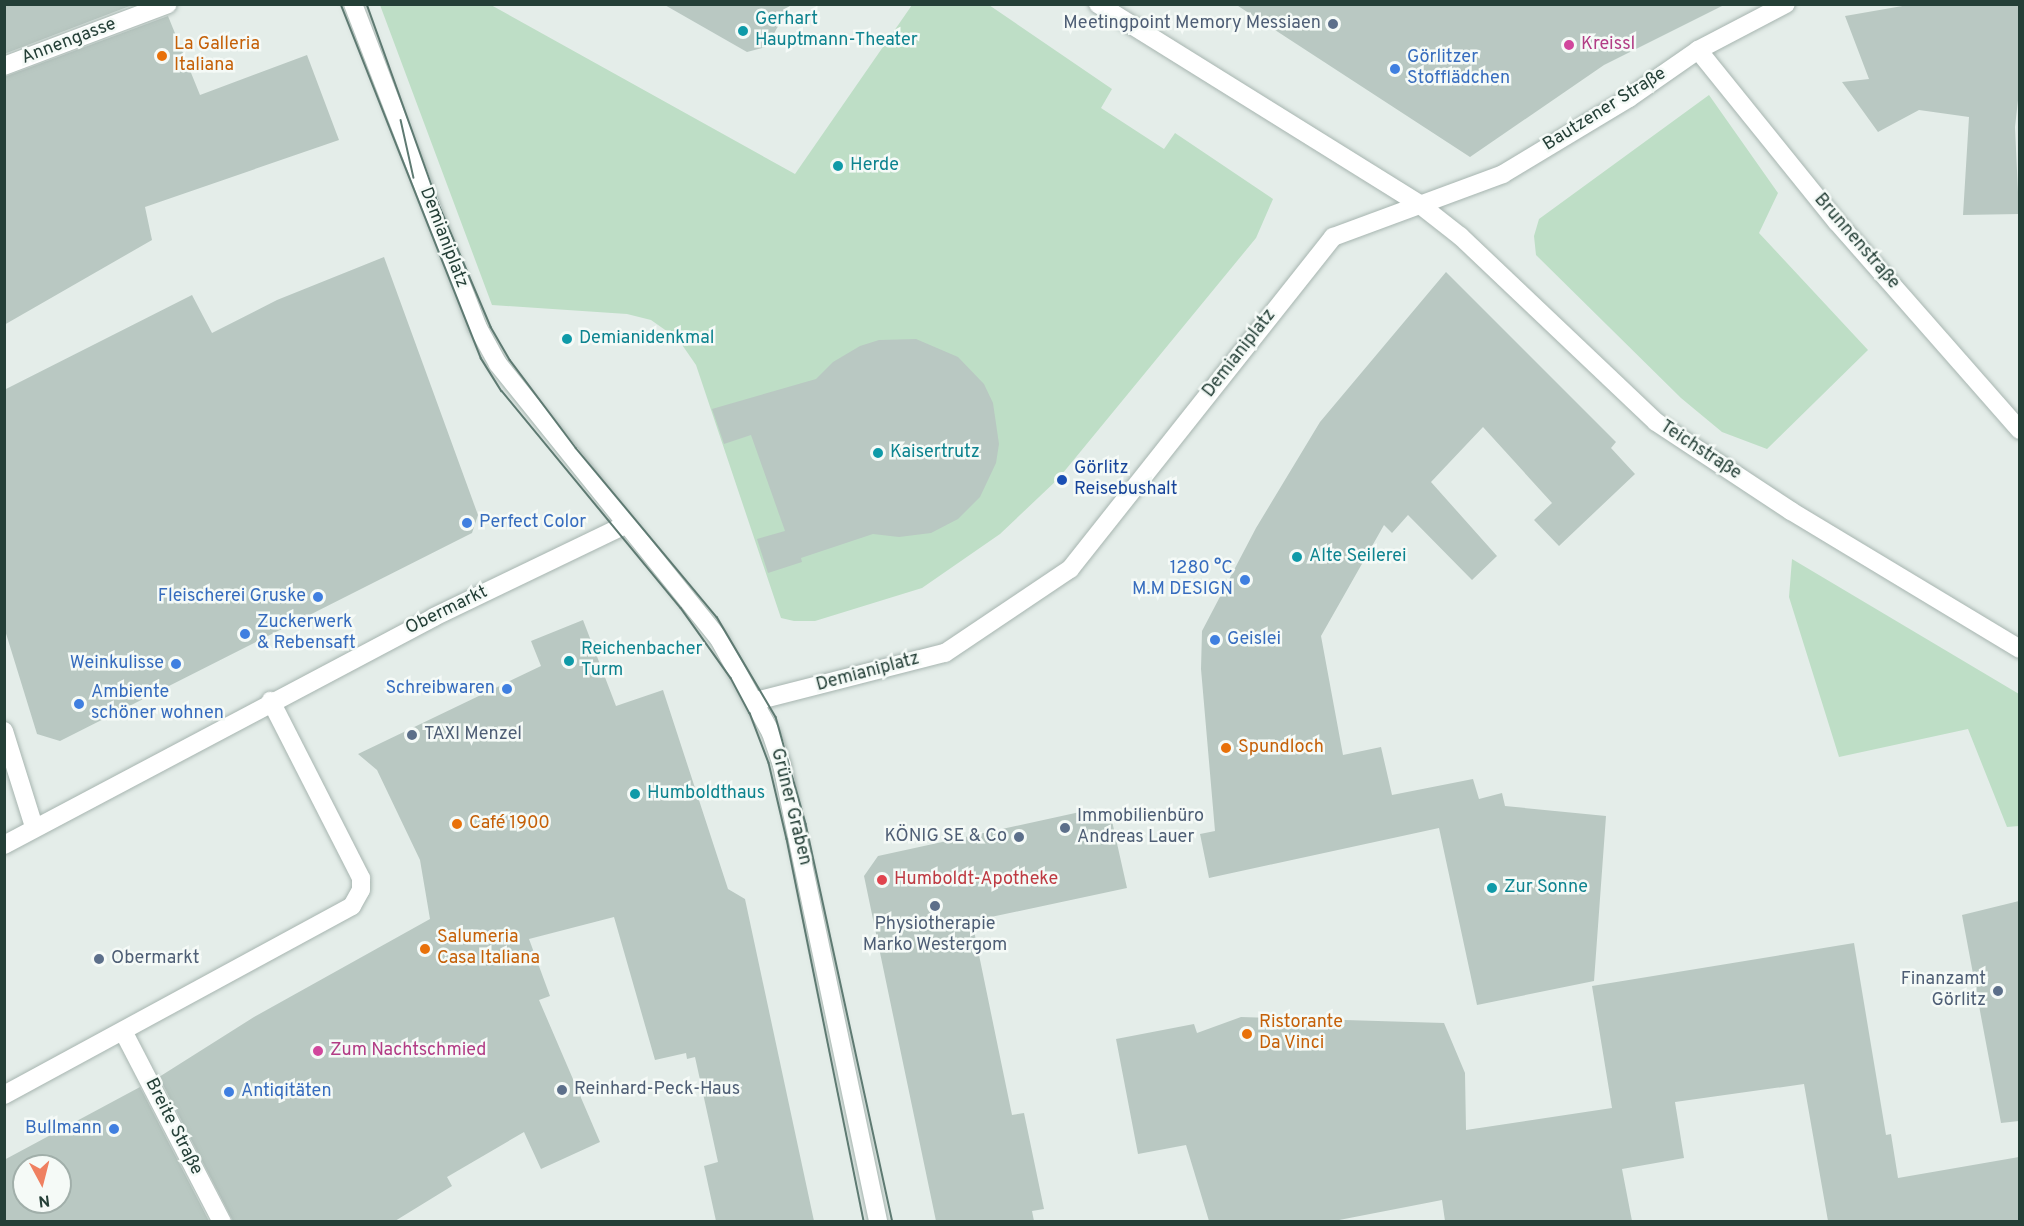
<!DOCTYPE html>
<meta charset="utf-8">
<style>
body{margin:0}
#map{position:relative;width:2024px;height:1226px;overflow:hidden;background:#e4ede9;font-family:Overpass,sans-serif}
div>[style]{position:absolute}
.green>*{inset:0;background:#bedec6}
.building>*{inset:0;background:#b9c8c2}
.roads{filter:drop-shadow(0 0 2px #a7b5b0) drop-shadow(0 0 2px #a7b5b0)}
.street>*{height:18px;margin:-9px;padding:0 9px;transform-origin:9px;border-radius:9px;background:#fff}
.tram>*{height:1.5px;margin:-0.75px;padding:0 0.75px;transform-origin:0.75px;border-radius:0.75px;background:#5e7a72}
.dots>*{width:16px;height:16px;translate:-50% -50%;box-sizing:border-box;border:3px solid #f5faf7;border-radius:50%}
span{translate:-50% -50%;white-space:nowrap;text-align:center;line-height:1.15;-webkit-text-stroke:5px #f5faf7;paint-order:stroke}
.culture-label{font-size:18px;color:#0d838f}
.left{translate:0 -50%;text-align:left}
.service-label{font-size:18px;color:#4e5e75}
.right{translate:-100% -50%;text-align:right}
.street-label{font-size:18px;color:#243f37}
.hotel-label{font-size:18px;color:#b23c85}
.food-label{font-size:18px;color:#c56008}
.shop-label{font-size:18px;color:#366cbe}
.transit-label{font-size:18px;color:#164399}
.health-label{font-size:18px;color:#be3a42}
.frame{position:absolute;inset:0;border:6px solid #243f37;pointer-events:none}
.north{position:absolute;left:12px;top:1154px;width:60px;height:60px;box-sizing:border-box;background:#f5faf7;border:2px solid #a1afaa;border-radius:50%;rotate:173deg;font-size:16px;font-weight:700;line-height:24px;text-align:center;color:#243f37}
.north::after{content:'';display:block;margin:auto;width:21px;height:27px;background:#ef8061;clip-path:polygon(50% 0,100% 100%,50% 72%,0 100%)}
</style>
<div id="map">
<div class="green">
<div style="clip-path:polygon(380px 5px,491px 5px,795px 174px,912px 5px,989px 5px,1112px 89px,1101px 108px,1164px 149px,1175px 133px,1273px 199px,1256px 238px,1058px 479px,1000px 534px,922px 588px,815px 621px,794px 621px,781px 618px,696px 365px,678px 339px,651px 320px,627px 314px,492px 305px)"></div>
<div style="clip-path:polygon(1709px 95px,1778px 193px,1759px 233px,1868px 350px,1767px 449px,1722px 432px,1681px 398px,1536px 255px,1534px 236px,1539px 219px)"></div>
<div style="clip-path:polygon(1792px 559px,2019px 694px,2019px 826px,2007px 827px,1968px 729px,1839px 757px,1789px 597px)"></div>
</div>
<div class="building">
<div style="clip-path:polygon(4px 4px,135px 4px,4px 54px)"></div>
<div style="clip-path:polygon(663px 4px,791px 4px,766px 47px,747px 52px)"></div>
<div style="clip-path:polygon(1235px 4px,1726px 4px,1604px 65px,1470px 157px)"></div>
<div style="clip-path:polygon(1914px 4px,2019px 4px,2019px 91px,2015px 127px,2019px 214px,1963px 215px,1969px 117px,1919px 110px,1878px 132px,1842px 82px,1869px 79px,1845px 16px)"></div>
<div style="clip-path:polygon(168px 16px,200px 95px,307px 55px,339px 140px,145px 207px,152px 240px,4px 325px,4px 77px)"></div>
<div style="clip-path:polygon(384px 257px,478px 515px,472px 533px,60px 741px,37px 734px,4px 627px,4px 390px,192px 295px,212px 333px,277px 300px)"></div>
<div style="clip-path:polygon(1446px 272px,1616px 442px,1611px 448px,1635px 474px,1559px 546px,1534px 520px,1552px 503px,1483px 427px,1431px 482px,1497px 556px,1472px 580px,1408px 515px,1392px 533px,1384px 525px,1321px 636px,1343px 755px,1381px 747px,1392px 795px,1473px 779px,1479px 799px,1502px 793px,1505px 806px,1606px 816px,1594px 981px,1477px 1005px,1439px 828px,1209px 878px,1200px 834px,1215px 831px,1201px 669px,1202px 631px,1256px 528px,1320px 422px)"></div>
<div style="clip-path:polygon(916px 339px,958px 357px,984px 384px,993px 403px,999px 444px,996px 463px,980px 497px,958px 519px,931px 533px,899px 537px,873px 534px,801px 558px,802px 562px,768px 573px,757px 539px,785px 531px,751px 435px,724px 444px,712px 409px,816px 379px,833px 362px,860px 346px,879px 340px)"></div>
<div style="clip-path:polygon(583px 620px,616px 706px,663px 690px,728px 889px,745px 899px,814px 1221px,716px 1221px,704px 1166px,718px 1162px,695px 1057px,687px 1059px,686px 1053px,655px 1060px,614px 917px,529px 939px,550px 996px,539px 1000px,600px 1142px,541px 1169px,524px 1132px,447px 1177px,452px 1186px,395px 1221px,233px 1221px,159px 1077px,254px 1017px,430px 919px,420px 860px,377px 770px,358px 754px,541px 666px,531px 641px)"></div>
<div style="clip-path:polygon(1089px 810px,1112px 821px,1127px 888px,972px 921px,1012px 1115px,1024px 1113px,1044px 1209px,1032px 1211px,1034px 1221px,936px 1221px,864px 876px,878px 856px)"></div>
<div style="clip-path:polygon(2019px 901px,2019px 1121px,2001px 1123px,1962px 915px)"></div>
<div style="clip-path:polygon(1854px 943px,1886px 1135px,1891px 1134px,1898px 1178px,2019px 1157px,2019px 1221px,1828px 1221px,1804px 1084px,1675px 1102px,1684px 1158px,1622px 1169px,1632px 1221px,1445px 1221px,1442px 1200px,1334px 1221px,1209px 1221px,1186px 1145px,1138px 1154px,1116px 1039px,1194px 1024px,1197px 1033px,1241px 1017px,1444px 1023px,1465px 1073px,1466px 1130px,1612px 1108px,1592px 986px)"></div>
<div style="clip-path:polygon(evenodd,140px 1087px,209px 1221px,4px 1221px,4px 1160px,140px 1087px,24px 1166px,60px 1166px,60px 1202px,24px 1202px,24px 1166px)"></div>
</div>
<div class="roads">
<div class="street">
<div style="left:353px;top:4px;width:345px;rotate:68.9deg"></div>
<div style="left:477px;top:326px;width:43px;rotate:61.1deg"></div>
<div style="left:498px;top:364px;width:353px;rotate:51.2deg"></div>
<div style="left:719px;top:639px;width:107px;rotate:61deg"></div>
<div style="left:771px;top:733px;width:34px;rotate:71deg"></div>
<div style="left:782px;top:765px;width:467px;rotate:78.1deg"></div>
<div style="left:1098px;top:4px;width:378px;rotate:31.9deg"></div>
<div style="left:1419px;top:204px;width:52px;rotate:38deg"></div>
<div style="left:1460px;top:236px;width:270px;rotate:43.5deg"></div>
<div style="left:1656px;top:422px;width:162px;rotate:33.4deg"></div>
<div style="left:1791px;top:511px;width:267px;rotate:31.1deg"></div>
<div style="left:1698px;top:50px;width:221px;rotate:51.1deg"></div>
<div style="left:1837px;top:222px;width:277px;rotate:48.7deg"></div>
<div style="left:4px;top:66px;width:175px;rotate:-20.7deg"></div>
<div style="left:756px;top:701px;width:195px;rotate:-14.3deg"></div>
<div style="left:945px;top:653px;width:151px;rotate:-33.9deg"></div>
<div style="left:1070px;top:569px;width:424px;rotate:-51.6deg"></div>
<div style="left:1333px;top:237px;width:181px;rotate:-20.3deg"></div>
<div style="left:1503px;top:174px;width:147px;rotate:-31.1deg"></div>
<div style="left:1629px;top:98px;width:84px;rotate:-34.8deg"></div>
<div style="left:1698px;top:50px;width:99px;rotate:-27.6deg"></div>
<div style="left:4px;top:731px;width:101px;rotate:72.6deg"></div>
<div style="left:4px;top:845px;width:487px;rotate:-27.9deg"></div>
<div style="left:434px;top:617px;width:212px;rotate:-25.7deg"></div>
<div style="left:124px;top:1033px;width:213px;rotate:62.6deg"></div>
<div style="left:4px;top:1095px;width:396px;rotate:-28.5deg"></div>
<div style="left:352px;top:906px;width:18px;rotate:-61deg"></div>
<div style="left:361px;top:890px;width:12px;rotate:-90deg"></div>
<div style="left:361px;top:878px;width:199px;rotate:-117deg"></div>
</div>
</div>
<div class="tram">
<div style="left:341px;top:4px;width:381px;rotate:68.4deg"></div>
<div style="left:481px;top:358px;width:39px;rotate:58deg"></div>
<div style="left:502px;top:391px;width:281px;rotate:50.5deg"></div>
<div style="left:681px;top:608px;width:86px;rotate:54.5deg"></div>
<div style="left:731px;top:678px;width:40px;rotate:62deg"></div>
<div style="left:750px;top:713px;width:53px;rotate:69.2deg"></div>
<div style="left:769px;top:763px;width:78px;rotate:76.7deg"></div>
<div style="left:787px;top:839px;width:391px;rotate:78.6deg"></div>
<div style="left:367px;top:4px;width:210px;rotate:70.3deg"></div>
<div style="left:438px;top:202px;width:136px;rotate:67deg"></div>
<div style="left:491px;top:327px;width:38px;rotate:60deg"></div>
<div style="left:510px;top:360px;width:110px;rotate:53.1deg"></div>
<div style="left:576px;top:448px;width:220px;rotate:50.2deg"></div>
<div style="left:717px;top:617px;width:116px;rotate:59.5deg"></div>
<div style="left:776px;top:717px;width:111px;rotate:74.3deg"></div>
<div style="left:806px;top:824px;width:407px;rotate:77.7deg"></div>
<div style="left:401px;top:120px;width:59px;rotate:77.4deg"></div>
</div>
<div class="dots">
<div style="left:1333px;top:24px;background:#5c6f8a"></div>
<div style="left:743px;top:31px;background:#0f9aa8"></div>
<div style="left:1569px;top:45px;background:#d1479c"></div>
<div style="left:162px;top:56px;background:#e8710a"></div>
<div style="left:1395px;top:69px;background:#3f7fe0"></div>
<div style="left:838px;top:166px;background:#0f9aa8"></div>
<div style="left:567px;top:339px;background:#0f9aa8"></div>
<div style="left:878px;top:453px;background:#0f9aa8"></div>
<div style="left:1062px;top:480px;background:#1a4fb4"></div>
<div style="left:467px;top:523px;background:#3f7fe0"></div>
<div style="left:1297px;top:557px;background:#0f9aa8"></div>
<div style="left:1245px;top:580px;background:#3f7fe0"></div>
<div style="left:318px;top:597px;background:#3f7fe0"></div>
<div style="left:245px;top:634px;background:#3f7fe0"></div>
<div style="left:1215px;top:640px;background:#3f7fe0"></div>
<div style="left:569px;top:661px;background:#0f9aa8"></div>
<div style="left:176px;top:664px;background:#3f7fe0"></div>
<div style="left:507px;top:689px;background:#3f7fe0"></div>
<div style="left:79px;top:704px;background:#3f7fe0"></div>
<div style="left:412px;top:735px;background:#5c6f8a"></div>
<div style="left:1226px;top:748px;background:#e8710a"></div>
<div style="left:635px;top:794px;background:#0f9aa8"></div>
<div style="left:457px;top:824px;background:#e8710a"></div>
<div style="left:1065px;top:828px;background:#5c6f8a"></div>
<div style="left:1019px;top:837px;background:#5c6f8a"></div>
<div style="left:882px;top:880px;background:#e0444e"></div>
<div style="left:1492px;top:888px;background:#0f9aa8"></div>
<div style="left:935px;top:906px;background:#5c6f8a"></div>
<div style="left:425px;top:949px;background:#e8710a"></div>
<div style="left:99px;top:959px;background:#5c6f8a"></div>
<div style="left:1998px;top:991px;background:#5c6f8a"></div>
<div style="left:1247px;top:1034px;background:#e8710a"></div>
<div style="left:318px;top:1051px;background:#d1479c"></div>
<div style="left:562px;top:1090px;background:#5c6f8a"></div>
<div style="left:229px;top:1092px;background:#3f7fe0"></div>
<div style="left:114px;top:1129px;background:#3f7fe0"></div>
</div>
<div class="culture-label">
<span class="left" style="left:755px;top:31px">Gerhart<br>Hauptmann-Theater</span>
<span class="left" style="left:850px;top:166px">Herde</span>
<span class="left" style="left:579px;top:339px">Demianidenkmal</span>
<span class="left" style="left:890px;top:453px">Kaisertrutz</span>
<span class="left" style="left:1309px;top:557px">Alte Seilerei</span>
<span class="left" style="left:581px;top:661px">Reichenbacher<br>Turm</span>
<span class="left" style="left:647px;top:794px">Humboldthaus</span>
<span class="left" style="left:1504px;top:888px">Zur Sonne</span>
</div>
<div class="service-label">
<span class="right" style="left:1321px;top:24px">Meetingpoint Memory Messiaen</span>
<span class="left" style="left:424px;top:735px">TAXI Menzel</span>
<span class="left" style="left:1077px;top:828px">Immobilienbüro<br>Andreas Lauer</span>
<span class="right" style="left:1007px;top:837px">KÖNIG SE &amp; Co</span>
<span style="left:935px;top:936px">Physiotherapie<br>Marko Westergom</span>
<span class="left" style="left:111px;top:959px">Obermarkt</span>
<span class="right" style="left:1986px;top:991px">Finanzamt<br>Görlitz</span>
<span class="left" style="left:574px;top:1090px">Reinhard-Peck-Haus</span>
</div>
<div class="street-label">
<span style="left:69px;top:42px;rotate:-21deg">Annengasse</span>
<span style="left:1605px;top:110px;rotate:-32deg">Bautzener Straße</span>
<span style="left:443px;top:238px;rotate:69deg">Demianiplatz</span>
<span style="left:1856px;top:242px;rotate:49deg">Brunnenstraße</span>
<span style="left:1240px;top:354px;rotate:-52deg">Demianiplatz</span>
<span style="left:1700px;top:451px;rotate:33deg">Teichstraße</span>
<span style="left:447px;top:611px;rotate:-26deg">Obermarkt</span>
<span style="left:868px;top:673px;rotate:-15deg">Demianiplatz</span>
<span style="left:790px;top:807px;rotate:76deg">Grüner Graben</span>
<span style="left:173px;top:1127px;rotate:63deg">Breite Straße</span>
</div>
<div class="hotel-label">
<span class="left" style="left:1581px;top:45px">Kreissl</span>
<span class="left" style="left:330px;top:1051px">Zum Nachtschmied</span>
</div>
<div class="food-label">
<span class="left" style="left:174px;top:56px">La Galleria<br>Italiana</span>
<span class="left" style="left:1238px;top:748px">Spundloch</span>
<span class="left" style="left:469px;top:824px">Café 1900</span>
<span class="left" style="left:437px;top:949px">Salumeria<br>Casa Italiana</span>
<span class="left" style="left:1259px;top:1034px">Ristorante<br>Da Vinci</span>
</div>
<div class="shop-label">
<span class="left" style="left:1407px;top:69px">Görlitzer<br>Stofflädchen</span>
<span class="left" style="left:479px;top:523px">Perfect Color</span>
<span class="right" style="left:1233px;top:580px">1280 °C<br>M.M DESIGN</span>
<span class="right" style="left:306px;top:597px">Fleischerei Gruske</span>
<span class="left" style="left:257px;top:634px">Zuckerwerk<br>&amp; Rebensaft</span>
<span class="left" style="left:1227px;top:640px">Geislei</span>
<span class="right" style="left:164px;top:664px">Weinkulisse</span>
<span class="right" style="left:495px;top:689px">Schreibwaren</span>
<span class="left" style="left:91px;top:704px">Ambiente<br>schöner wohnen</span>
<span class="left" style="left:241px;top:1092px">Antiqitäten</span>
<span class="right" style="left:102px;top:1129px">Bullmann</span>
</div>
<div class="transit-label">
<span class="left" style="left:1074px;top:480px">Görlitz<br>Reisebushalt</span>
</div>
<div class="health-label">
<span class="left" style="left:894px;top:880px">Humboldt-Apotheke</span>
</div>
<div class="frame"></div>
<div class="north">N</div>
</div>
